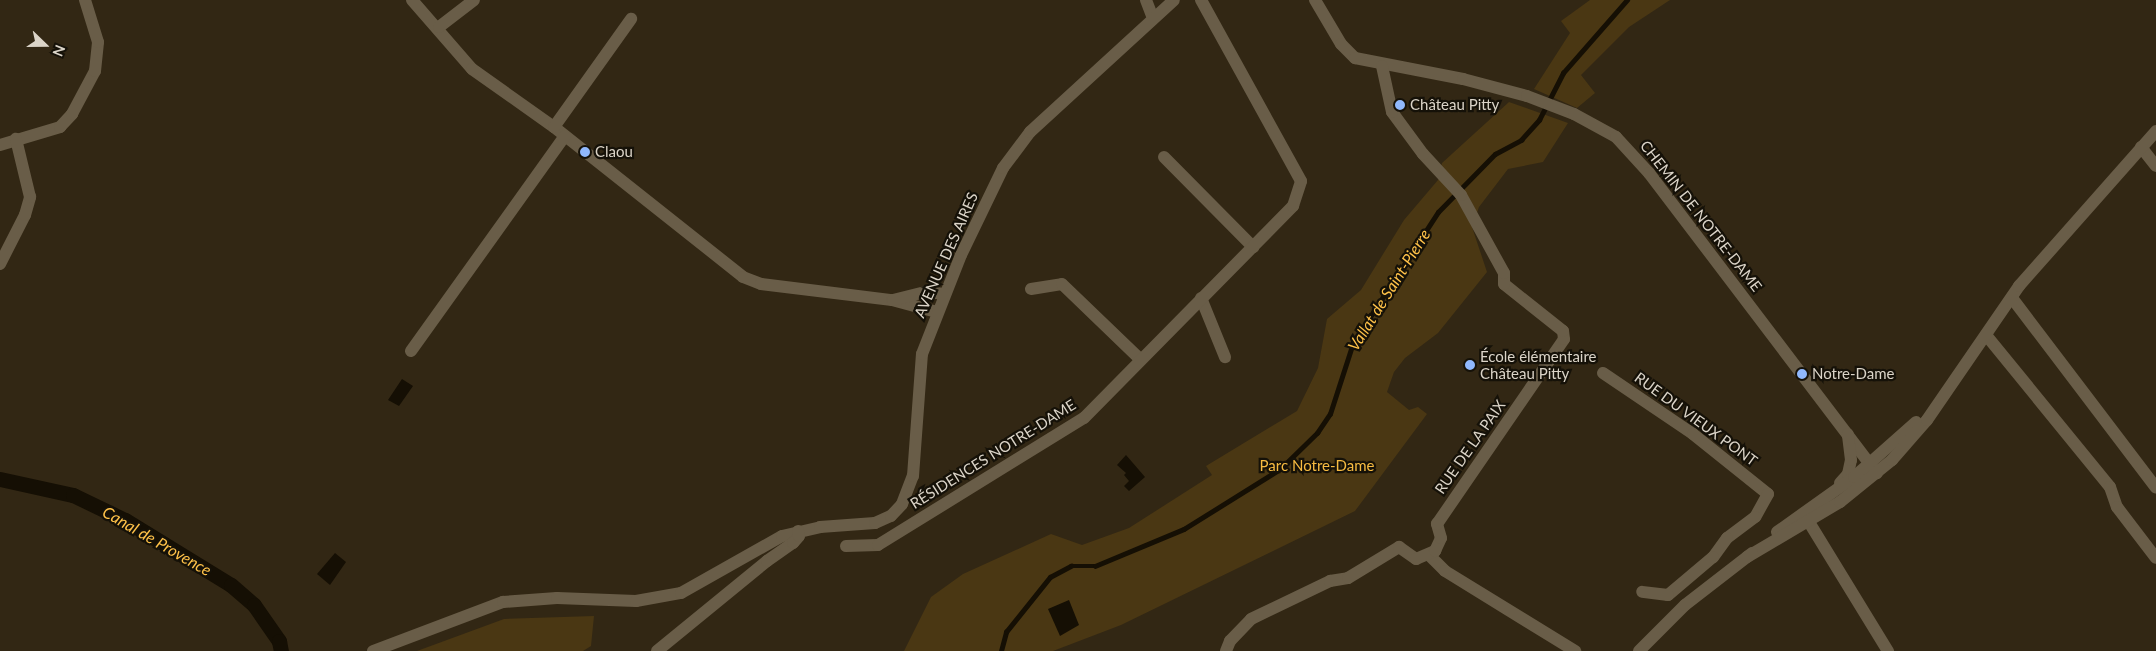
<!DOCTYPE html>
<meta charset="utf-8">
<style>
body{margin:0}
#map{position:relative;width:2156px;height:651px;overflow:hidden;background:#322714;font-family:Lato,sans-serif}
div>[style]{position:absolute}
.green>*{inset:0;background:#4a3713}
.water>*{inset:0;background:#150f04}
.stream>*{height:4.5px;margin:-2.25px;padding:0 2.25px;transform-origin:2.25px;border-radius:2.25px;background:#150f04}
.canal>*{height:15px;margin:-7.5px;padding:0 7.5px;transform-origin:7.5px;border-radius:7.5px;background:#150f04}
.minor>*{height:12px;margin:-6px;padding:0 6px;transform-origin:6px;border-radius:6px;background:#695d48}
.dots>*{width:14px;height:14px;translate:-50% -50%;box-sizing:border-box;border:2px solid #151108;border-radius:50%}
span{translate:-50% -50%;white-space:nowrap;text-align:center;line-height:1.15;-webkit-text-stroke:4.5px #151108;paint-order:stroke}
.poi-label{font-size:15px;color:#dbd4c8}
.left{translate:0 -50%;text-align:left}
.street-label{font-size:15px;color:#dbd4c8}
.park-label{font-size:15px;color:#f7bb41}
.water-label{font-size:16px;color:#ffc249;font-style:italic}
.north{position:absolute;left:20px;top:20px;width:50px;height:50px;-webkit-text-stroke:4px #151108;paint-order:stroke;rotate:112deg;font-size:14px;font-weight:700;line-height:20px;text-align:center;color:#dbd4c8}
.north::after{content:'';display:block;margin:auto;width:18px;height:22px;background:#dbd4c8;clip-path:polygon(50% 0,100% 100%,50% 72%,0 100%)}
</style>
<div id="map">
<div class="green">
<div style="clip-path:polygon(1590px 0,1670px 0,1629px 27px,1581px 75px,1595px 93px,1577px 108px,1534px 89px,1570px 33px,1561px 21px)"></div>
<div style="clip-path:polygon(1509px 102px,1568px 123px,1543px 162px,1508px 169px,1479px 207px,1472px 227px,1487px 272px,1438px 333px,1405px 358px,1394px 372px,1387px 392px,1409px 410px,1418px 407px,1427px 414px,1355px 511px,1121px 625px,1053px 651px,904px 651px,931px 597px,963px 574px,1051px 534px,1082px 545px,1129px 528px,1212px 475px,1206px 466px,1297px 411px,1318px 368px,1327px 319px,1361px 290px,1404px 220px,1438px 180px,1442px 163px)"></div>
<div style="clip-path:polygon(594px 616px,591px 646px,583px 651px,417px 651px,504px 619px)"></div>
</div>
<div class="water">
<div style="clip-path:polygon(402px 379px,413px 386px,399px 406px,388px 400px)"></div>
<div style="clip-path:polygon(1126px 455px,1145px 477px,1129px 491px,1124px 486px,1129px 481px,1124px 475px,1126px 473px,1117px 465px)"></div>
<div style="clip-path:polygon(335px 553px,346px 562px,330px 585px,317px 574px)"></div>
<div style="clip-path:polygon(1069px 600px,1079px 625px,1060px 636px,1048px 609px)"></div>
</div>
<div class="stream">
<div style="left:1001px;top:651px;width:20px;rotate:-75deg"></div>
<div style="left:1006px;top:632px;width:70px;rotate:-51.3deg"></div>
<div style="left:1050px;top:577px;width:24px;rotate:-28deg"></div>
<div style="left:1071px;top:566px;width:24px"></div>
<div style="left:1095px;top:566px;width:96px;rotate:-22.6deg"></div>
<div style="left:1184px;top:529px;width:113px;rotate:-32deg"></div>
<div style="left:1280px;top:469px;width:52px;rotate:-44.2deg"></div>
<div style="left:1317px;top:433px;width:23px;rotate:-56deg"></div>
<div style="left:1330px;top:414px;width:75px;rotate:-72.1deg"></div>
<div style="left:1353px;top:343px;width:156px;rotate:-57deg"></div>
<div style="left:1438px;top:212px;width:81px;rotate:-45.5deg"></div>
<div style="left:1495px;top:154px;width:30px;rotate:-28deg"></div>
<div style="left:1521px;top:140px;width:27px;rotate:-48deg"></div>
<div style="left:1539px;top:120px;width:53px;rotate:-62.9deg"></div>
<div style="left:1563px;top:73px;width:97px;rotate:-48.8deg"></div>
</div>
<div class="canal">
<div style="left:0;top:479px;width:75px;rotate:12.4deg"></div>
<div style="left:73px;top:495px;width:58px;rotate:25.7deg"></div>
<div style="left:125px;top:520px;width:124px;rotate:31.5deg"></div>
<div style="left:231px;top:585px;width:30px;rotate:41deg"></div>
<div style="left:254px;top:605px;width:44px;rotate:55.2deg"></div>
<div style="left:279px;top:641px;width:10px;rotate:79deg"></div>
</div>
<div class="minor">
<div style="left:412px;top:0;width:91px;rotate:49deg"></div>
<div style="left:472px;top:69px;width:100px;rotate:35.3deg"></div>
<div style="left:554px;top:127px;width:241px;rotate:38.4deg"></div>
<div style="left:743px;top:277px;width:19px;rotate:21deg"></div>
<div style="left:761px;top:284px;width:132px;rotate:7deg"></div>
<div style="left:892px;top:300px;width:47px;rotate:14.9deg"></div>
<div style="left:1146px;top:0;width:19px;rotate:69deg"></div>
<div style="left:1315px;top:0;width:51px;rotate:59.4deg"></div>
<div style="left:1341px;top:44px;width:20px;rotate:45deg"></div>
<div style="left:1355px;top:58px;width:110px;rotate:11deg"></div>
<div style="left:1463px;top:79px;width:66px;rotate:14.9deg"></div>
<div style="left:1527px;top:96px;width:50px;rotate:21deg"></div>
<div style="left:1574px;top:114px;width:48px;rotate:28.7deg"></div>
<div style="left:1616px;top:137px;width:49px;rotate:47.5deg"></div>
<div style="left:1649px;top:173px;width:377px;rotate:52.8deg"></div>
<div style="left:439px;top:27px;width:44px;rotate:-37.6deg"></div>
<div style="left:554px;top:127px;width:133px;rotate:-54.5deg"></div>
<div style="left:0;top:145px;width:63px;rotate:-16.7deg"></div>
<div style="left:60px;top:127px;width:18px;rotate:-47deg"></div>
<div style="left:72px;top:114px;width:49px;rotate:-61.9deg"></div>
<div style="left:95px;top:71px;width:29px;rotate:-84deg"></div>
<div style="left:98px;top:42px;width:44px;rotate:-107.2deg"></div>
<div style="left:2141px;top:147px;width:24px;rotate:52deg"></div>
<div style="left:1164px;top:157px;width:127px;rotate:45.3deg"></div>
<div style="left:0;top:264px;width:55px;rotate:-63deg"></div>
<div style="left:25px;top:215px;width:19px;rotate:-74deg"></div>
<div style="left:30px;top:197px;width:60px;rotate:-103.6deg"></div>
<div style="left:1031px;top:289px;width:31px;rotate:-9deg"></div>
<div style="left:1062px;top:284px;width:108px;rotate:43.9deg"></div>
<div style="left:1201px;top:298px;width:64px;rotate:67.9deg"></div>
<div style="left:2012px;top:298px;width:238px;rotate:52.8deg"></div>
<div style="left:893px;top:300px;width:34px;rotate:-14deg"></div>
<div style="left:926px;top:292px;width:18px;rotate:6deg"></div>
<div style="left:1986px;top:335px;width:196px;rotate:50.8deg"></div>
<div style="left:2110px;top:487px;width:21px;rotate:71deg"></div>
<div style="left:2117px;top:507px;width:64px;rotate:52.6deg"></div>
<div style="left:411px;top:351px;width:264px;rotate:-54.4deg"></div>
<div style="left:1603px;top:373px;width:109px;rotate:34.1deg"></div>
<div style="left:1693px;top:434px;width:96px;rotate:38.7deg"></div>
<div style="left:1768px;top:494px;width:26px;rotate:119deg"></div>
<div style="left:1755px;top:517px;width:35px;rotate:143deg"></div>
<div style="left:1727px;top:538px;width:24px;rotate:126deg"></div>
<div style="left:1713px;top:557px;width:59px;rotate:139.8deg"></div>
<div style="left:1668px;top:595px;width:26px;rotate:-173deg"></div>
<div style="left:1840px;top:483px;width:12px;rotate:-48deg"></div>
<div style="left:1848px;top:474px;width:14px;rotate:-78deg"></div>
<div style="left:1851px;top:460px;width:26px;rotate:-97deg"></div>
<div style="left:1804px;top:514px;width:161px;rotate:58.5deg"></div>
<div style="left:1777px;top:532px;width:95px;rotate:-35.5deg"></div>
<div style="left:1854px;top:477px;width:83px;rotate:-41.6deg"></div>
<div style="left:846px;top:546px;width:32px;rotate:-2deg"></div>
<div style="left:878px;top:545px;width:242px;rotate:-31.7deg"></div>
<div style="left:1084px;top:418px;width:298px;rotate:-45.4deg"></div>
<div style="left:1293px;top:206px;width:26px;rotate:-72deg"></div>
<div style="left:1301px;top:181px;width:207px;rotate:-118.9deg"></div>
<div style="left:1430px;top:556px;width:21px;rotate:45deg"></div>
<div style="left:1445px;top:571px;width:153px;rotate:31.6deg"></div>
<div style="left:1747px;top:557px;width:108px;rotate:-30.6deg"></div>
<div style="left:1840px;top:502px;width:67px;rotate:-38.9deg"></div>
<div style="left:1892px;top:460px;width:53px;rotate:-48.8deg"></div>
<div style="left:1927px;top:420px;width:163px;rotate:-55.5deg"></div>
<div style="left:2019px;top:286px;width:207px;rotate:-48.5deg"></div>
<div style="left:373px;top:651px;width:139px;rotate:-20.7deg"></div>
<div style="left:503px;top:602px;width:54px;rotate:-4.2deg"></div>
<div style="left:557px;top:598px;width:79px;rotate:2.2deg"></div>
<div style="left:636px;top:601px;width:46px;rotate:-10.1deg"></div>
<div style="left:681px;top:593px;width:116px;rotate:-29.4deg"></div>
<div style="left:782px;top:536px;width:39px;rotate:-13deg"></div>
<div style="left:820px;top:527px;width:55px;rotate:-4.2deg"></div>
<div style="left:875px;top:523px;width:17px;rotate:-24deg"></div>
<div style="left:891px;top:516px;width:16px;rotate:-47deg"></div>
<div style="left:902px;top:504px;width:30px;rotate:-69deg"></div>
<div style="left:913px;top:476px;width:122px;rotate:-85.8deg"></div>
<div style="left:922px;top:354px;width:106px;rotate:-68.5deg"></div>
<div style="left:961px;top:255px;width:97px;rotate:-64.2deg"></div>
<div style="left:1003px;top:168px;width:45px;rotate:-53.1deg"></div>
<div style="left:1030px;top:132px;width:195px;rotate:-42.5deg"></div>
<div style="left:657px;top:651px;width:142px;rotate:-39.3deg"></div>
<div style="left:767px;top:561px;width:32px;rotate:-35deg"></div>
<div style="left:793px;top:543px;width:9px;rotate:-49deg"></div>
<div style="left:799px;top:536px;width:5px;rotate:-101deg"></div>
<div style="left:1226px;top:651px;width:11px;rotate:-68deg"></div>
<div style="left:1230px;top:641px;width:30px;rotate:-46deg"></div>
<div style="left:1251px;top:619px;width:88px;rotate:-25.7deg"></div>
<div style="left:1330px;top:581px;width:18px;rotate:-9deg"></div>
<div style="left:1348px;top:578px;width:60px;rotate:-31.3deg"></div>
<div style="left:1399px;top:547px;width:21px;rotate:35deg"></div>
<div style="left:1416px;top:559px;width:21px;rotate:-23deg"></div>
<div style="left:1435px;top:551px;width:14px;rotate:-65deg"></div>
<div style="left:1441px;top:538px;width:15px;rotate:-106deg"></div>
<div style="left:1437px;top:524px;width:224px;rotate:-55.5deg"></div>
<div style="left:1564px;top:339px;width:8px;rotate:-97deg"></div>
<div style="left:1563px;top:331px;width:75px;rotate:-141.5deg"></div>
<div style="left:1504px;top:284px;width:11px;rotate:-90deg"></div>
<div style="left:1504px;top:273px;width:89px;rotate:-118.9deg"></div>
<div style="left:1461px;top:195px;width:56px;rotate:-132.8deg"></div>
<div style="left:1423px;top:154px;width:52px;rotate:-126.4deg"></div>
<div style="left:1392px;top:112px;width:47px;rotate:-102.3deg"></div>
<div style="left:1639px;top:651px;width:65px;rotate:-45deg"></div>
<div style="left:1685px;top:605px;width:85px;rotate:-37.8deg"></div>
</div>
<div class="dots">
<div style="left:1400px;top:105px;background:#90b8fd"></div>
<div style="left:585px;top:152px;background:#90b8fd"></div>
<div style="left:1470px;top:365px;background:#90b8fd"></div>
<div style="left:1802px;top:374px;background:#90b8fd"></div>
</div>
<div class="poi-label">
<span class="left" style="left:1410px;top:105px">Château Pitty</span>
<span class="left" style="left:595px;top:152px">Claou</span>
<span class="left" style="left:1480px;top:365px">École élémentaire<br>Château Pitty</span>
<span class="left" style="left:1812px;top:374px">Notre-Dame</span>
</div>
<div class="street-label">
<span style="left:1701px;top:216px;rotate:52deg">CHEMIN DE NOTRE-DAME</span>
<span style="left:946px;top:255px;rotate:-66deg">AVENUE DES AIRES</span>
<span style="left:1696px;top:419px;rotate:36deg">RUE DU VIEUX PONT</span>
<span style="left:1470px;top:447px;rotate:-55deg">RUE DE LA PAIX</span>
<span style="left:993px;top:454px;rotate:-32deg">RÉSIDENCES NOTRE-DAME</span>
</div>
<div class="park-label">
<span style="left:1317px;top:466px">Parc Notre-Dame</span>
</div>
<div class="water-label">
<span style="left:1389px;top:290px;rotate:-58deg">Vallat de Saint-Pierre</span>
<span style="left:157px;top:541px;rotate:30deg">Canal de Provence</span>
</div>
<div class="north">N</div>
</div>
